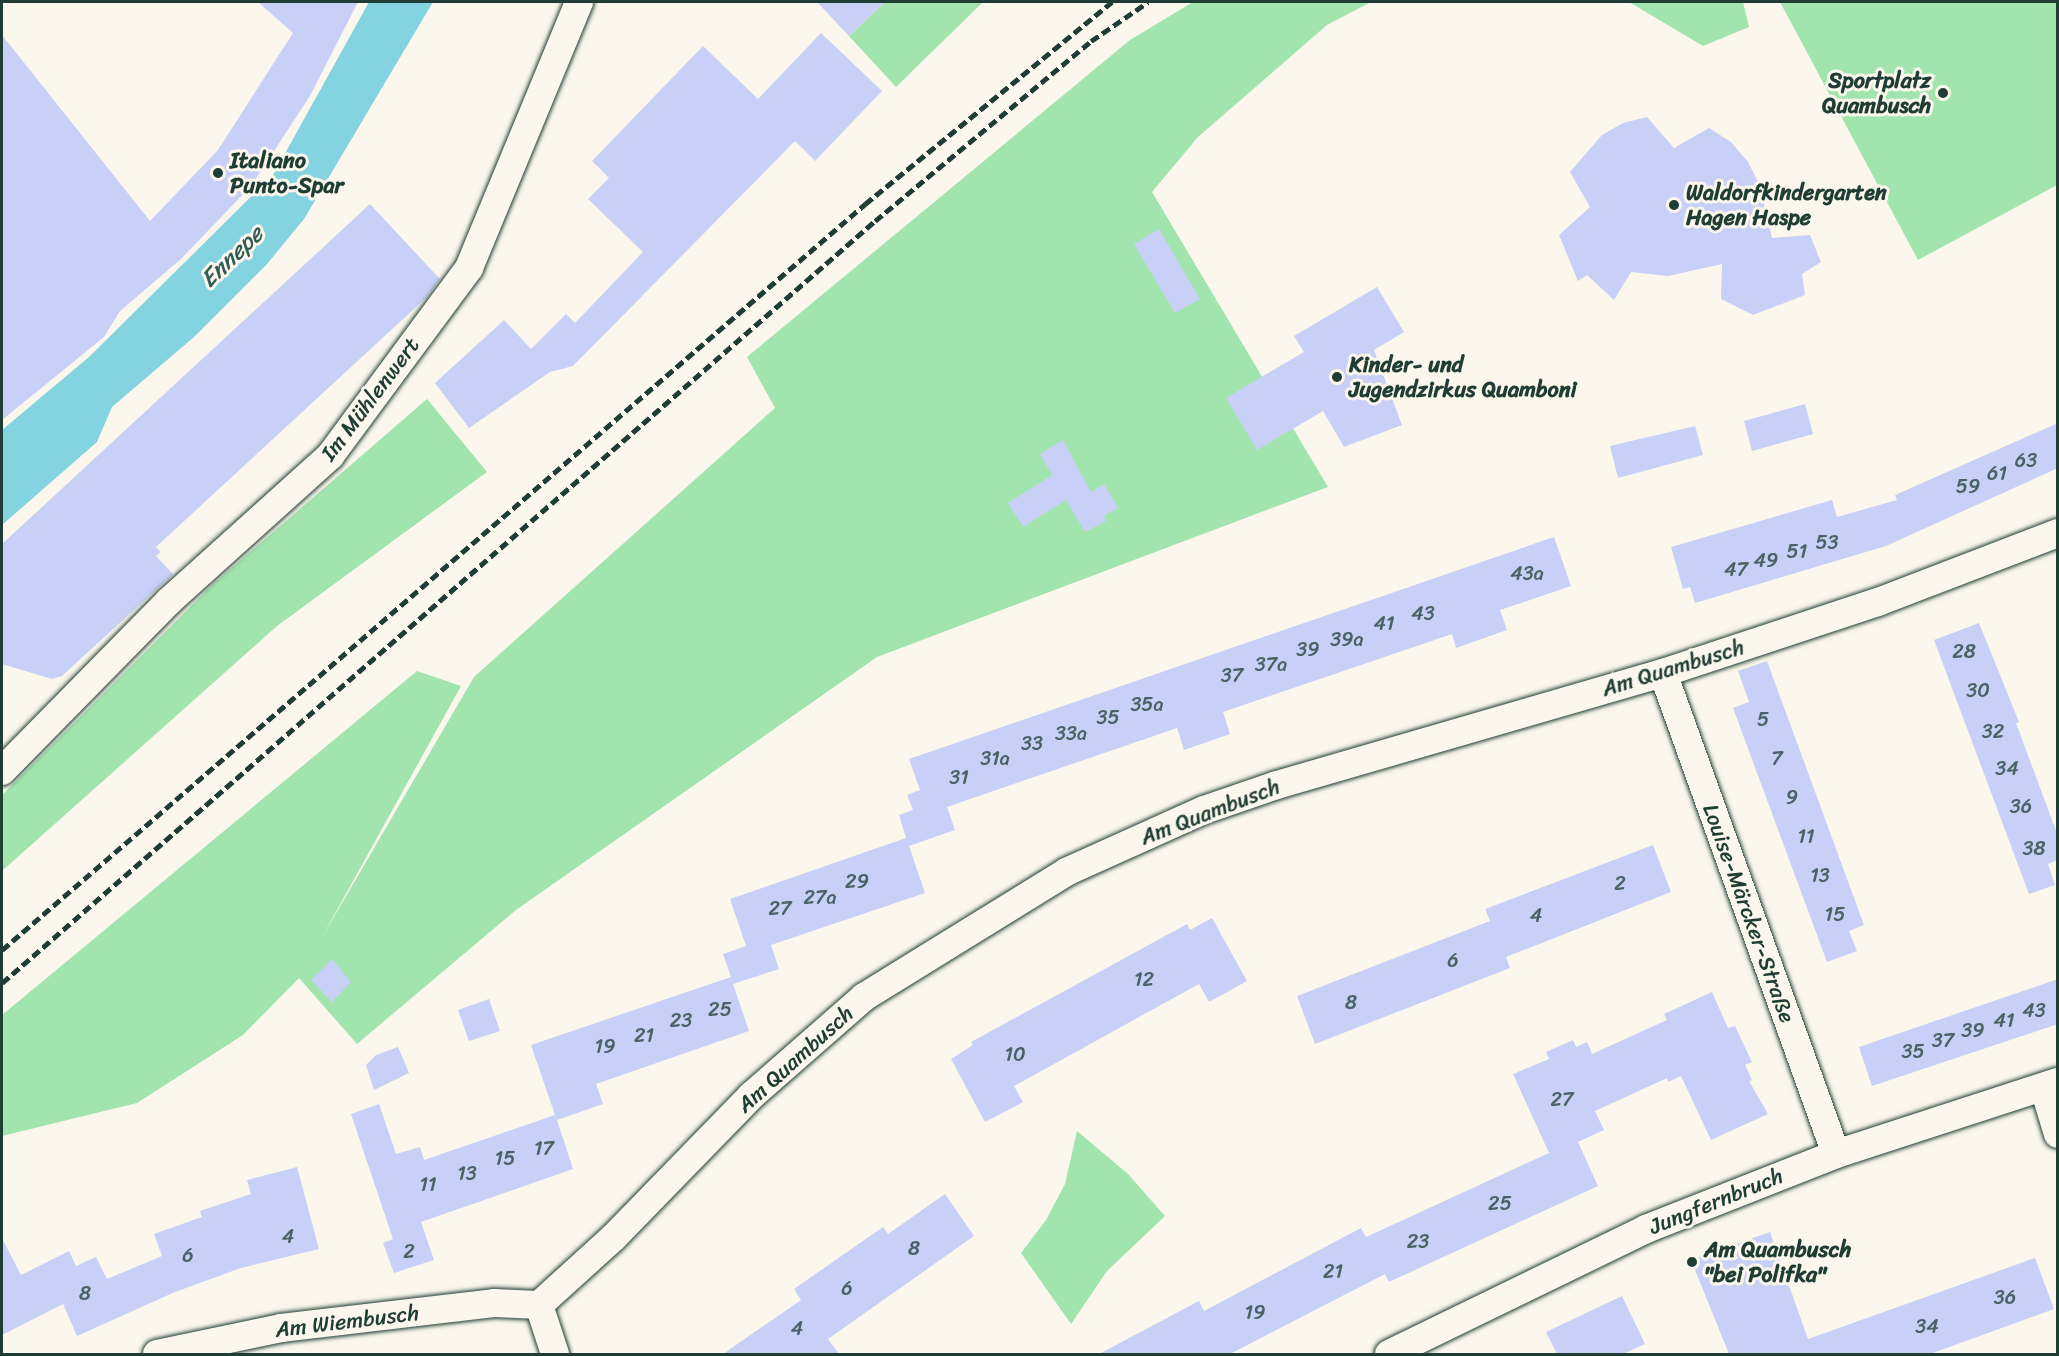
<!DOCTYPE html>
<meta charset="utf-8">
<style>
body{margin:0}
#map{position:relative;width:2059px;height:1356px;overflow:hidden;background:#fbf7ec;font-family:Sriracha,sans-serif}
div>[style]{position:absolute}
.green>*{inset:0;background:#a2e4ae}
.water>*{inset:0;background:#84d3e0}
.building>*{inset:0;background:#c8d0f7}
.roads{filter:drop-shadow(0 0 2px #1f3d34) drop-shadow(0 0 2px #1f3d34)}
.minor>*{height:28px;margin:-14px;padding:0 14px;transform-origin:14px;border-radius:14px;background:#fbf7ec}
.rail>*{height:4.5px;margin-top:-2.25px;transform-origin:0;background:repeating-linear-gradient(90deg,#1f3d34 0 9px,transparent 0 13.5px)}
.dots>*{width:16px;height:16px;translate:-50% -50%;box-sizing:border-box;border:3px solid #fbf7ec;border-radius:50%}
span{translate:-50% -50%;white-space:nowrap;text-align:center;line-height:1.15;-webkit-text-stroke:6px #fbf7ec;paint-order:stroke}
.number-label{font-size:20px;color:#496265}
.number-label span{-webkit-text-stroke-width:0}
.poi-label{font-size:22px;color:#1f3d34;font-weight:700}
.right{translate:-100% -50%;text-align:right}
.left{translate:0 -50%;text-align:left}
.street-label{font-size:22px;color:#1f3d34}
.water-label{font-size:24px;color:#335b56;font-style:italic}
.frame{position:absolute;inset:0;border:3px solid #1f3d34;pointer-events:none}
</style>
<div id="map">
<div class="green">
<div style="clip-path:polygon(885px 2px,983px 2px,896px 87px,849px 36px)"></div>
<div style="clip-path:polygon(1193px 2px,1371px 2px,1327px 25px,1198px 137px,1152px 192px,1328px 487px,877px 657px,516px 910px,357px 1044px,299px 978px,243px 1035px,137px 1103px,2px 1136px,2px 1015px,417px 671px,461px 686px,321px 939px,474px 677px,775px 408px,747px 357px,1130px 40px)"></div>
<div style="clip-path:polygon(1629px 2px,1743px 2px,1749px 27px,1703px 46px)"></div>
<div style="clip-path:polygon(1780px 2px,2057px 2px,2057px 185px,1918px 260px)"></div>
<div style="clip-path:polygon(427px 399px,487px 472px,277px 626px,2px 871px,2px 795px,211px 586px)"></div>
<div style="clip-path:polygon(1077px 1131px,1128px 1174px,1165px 1216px,1107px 1271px,1071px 1324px,1021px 1253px,1046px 1220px,1065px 1184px)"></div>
</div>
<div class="water">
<div style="clip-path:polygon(369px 2px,433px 2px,304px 219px,267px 264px,194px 337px,112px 407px,97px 442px,2px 525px,2px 430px,89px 357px,273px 175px)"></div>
</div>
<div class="building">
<div style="clip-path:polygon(258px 2px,358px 2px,310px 96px,251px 186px,181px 259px,120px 311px,104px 337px,2px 420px,2px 35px,150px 221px,218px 150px,293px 33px)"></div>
<div style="clip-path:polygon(817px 2px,885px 2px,849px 36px)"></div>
<div style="clip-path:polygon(821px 33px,882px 91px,815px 161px,795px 141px,573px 366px,550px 372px,469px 428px,435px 383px,504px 320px,531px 349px,566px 314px,575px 323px,643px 252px,588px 199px,609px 178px,592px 161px,703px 46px,758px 99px)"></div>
<div style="clip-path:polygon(1647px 117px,1674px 148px,1709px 128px,1731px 142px,1748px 162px,1760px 186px,1772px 238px,1810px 235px,1821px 262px,1802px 274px,1805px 295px,1753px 315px,1721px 299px,1722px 264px,1668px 276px,1631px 272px,1614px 300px,1587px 275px,1578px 281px,1559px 235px,1590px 207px,1570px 172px,1602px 135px,1623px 123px)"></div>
<div style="clip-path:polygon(370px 204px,440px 279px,427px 297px,156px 547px,161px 552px,156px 556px,173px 574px,62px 676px,52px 679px,2px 664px,2px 544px)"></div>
<div style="clip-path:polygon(1159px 229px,1200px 299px,1175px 313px,1134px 244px)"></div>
<div style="clip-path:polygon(1377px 287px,1404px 332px,1374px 350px,1402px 425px,1344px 447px,1323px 411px,1257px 450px,1226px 398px,1304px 352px,1294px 336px)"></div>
<div style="clip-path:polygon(1805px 404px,1813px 434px,1752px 451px,1744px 421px)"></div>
<div style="clip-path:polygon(2058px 423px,2058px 468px,1886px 546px,1695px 603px,1690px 587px,1683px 589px,1671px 547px,1832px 500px,1837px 517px,1897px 500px,1895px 495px)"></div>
<div style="clip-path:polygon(1695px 426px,1703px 455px,1618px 478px,1610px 446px)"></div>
<div style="clip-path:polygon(1063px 440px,1091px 492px,1104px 484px,1118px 508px,1104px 516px,1106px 521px,1085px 532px,1066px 500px,1023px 527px,1008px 503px,1052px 475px,1040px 454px)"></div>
<div style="clip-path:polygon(1554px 537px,1571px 586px,1500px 610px,1507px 630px,1456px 648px,1452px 634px,1223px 712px,1230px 734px,1184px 750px,1177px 728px,947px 807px,955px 830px,909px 846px,925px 893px,771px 945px,779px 969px,733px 984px,749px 1031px,596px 1084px,603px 1104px,557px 1120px,573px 1169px,421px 1222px,434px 1260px,394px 1273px,383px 1243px,393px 1239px,351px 1114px,379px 1104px,396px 1154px,420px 1147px,424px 1160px,555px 1115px,531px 1045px,731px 977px,723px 954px,746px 946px,730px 899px,906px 838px,899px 815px,913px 810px,907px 795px,920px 790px,909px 759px)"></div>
<div style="clip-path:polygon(1979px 623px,2019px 722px,2016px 723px,2058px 836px,2058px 860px,2048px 864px,2055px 885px,2029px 894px,1934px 640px)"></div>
<div style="clip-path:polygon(1767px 661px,1864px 925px,1849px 931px,1857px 951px,1827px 962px,1733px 708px,1749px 702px,1738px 671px)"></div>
<div style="clip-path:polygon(1653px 845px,1671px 892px,1506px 957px,1510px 968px,1315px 1044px,1297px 996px,1490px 921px,1485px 909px)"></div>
<div style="clip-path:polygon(1212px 918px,1247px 981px,1209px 1002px,1199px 984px,1014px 1086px,1023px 1102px,985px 1122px,951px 1059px,973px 1045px,971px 1042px,1187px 924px,1190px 930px)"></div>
<div style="clip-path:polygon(332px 959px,351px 982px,332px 1002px,311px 980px)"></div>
<div style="clip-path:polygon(2058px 979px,2058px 1024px,1872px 1086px,1859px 1047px)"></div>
<div style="clip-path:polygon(1712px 992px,1728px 1028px,1735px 1026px,1752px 1062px,1745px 1065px,1752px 1080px,1749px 1081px,1768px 1114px,1711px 1140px,1681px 1076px,1668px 1082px,1667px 1078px,1595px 1111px,1604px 1130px,1578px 1142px,1598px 1186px,1389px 1282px,1385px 1274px,1230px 1354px,1099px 1354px,1199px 1301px,1204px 1311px,1361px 1228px,1366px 1237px,1549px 1153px,1513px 1074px,1549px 1059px,1546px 1052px,1573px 1040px,1576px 1047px,1587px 1042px,1592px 1054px,1667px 1020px,1664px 1014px)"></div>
<div style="clip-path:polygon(489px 999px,500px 1031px,469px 1041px,458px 1010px)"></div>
<div style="clip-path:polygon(398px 1047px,409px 1073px,374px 1090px,366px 1065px,376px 1055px)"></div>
<div style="clip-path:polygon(297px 1167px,319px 1249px,241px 1268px,175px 1292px,77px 1336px,63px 1304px,2px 1335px,2px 1238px,21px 1275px,69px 1251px,76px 1266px,96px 1257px,107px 1279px,162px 1256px,154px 1234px,202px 1217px,200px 1211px,251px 1194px,247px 1180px)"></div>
<div style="clip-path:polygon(945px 1194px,974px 1236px,828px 1339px,839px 1354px,723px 1354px,801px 1300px,794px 1289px,883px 1227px,888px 1234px)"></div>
<div style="clip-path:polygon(1770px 1232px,1808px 1339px,2035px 1258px,2054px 1309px,1930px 1354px,1729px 1354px,1691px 1260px)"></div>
<div style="clip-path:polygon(1622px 1296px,1645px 1344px,1623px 1354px,1557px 1354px,1546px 1332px)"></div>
</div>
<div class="roads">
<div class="minor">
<div style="left:1663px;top:673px;width:511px;rotate:70.22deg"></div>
<div style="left:2px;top:771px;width:238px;rotate:-45.5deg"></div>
<div style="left:169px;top:601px;width:217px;rotate:-42deg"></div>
<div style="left:330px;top:456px;width:234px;rotate:-53.5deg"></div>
<div style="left:469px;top:268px;width:288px;rotate:-67.5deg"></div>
<div style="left:2044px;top:1088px;width:48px;rotate:73.1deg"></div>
<div style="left:539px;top:1305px;width:101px;rotate:-42.2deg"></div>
<div style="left:614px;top:1237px;width:197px;rotate:-45.8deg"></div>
<div style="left:751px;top:1096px;width:150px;rotate:-41.2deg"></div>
<div style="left:864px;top:997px;width:238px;rotate:-31.7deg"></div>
<div style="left:1066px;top:872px;width:151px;rotate:-24.2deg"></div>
<div style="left:1204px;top:810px;width:77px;rotate:-18.9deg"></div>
<div style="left:1277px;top:785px;width:402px;rotate:-16.2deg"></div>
<div style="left:1663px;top:673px;width:226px;rotate:-18.3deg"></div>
<div style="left:1878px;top:602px;width:193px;rotate:-21deg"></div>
<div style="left:539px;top:1305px;width:52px;rotate:71.9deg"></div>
<div style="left:157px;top:1354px;width:127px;rotate:-11.8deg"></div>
<div style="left:281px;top:1328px;width:214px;rotate:-6.7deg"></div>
<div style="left:494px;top:1303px;width:45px;rotate:2.5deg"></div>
<div style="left:1389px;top:1354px;width:286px;rotate:-25.9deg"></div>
<div style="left:1646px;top:1229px;width:204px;rotate:-21.5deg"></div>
<div style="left:1836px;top:1154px;width:233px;rotate:-18deg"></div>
</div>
</div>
<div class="rail">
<div style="left:2px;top:950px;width:1141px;rotate:-40.84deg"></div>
<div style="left:865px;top:204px;width:319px;rotate:-39.3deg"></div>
<div style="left:2px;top:983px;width:1159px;rotate:-41.12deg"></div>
<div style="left:875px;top:221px;width:281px;rotate:-39.8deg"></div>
<div style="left:1091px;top:41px;width:69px;rotate:-34.4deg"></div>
</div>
<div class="dots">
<div style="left:1943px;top:93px;background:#1f3d34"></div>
<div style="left:218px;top:173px;background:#1f3d34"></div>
<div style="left:1674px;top:205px;background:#1f3d34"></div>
<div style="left:1337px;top:377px;background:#1f3d34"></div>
<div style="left:1692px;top:1262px;background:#1f3d34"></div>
</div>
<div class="number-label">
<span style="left:2026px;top:460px">63</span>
<span style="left:1997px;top:473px">61</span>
<span style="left:1968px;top:486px">59</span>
<span style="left:1827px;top:542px">53</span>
<span style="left:1797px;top:551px">51</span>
<span style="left:1766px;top:560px">49</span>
<span style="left:1736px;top:569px">47</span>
<span style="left:1527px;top:573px">43a</span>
<span style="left:1423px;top:613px">43</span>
<span style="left:1384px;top:623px">41</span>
<span style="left:1347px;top:639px">39a</span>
<span style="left:1308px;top:649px">39</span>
<span style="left:1964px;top:651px">28</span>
<span style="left:1271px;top:664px">37a</span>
<span style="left:1232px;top:675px">37</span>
<span style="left:1978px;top:690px">30</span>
<span style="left:1147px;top:704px">35a</span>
<span style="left:1108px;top:717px">35</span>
<span style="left:1763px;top:719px">5</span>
<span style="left:1993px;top:731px">32</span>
<span style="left:1071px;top:733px">33a</span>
<span style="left:1032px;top:743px">33</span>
<span style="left:995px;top:758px">31a</span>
<span style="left:1777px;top:758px">7</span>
<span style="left:2007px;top:768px">34</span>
<span style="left:959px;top:777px">31</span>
<span style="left:1792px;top:797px">9</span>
<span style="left:2021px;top:806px">36</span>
<span style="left:1806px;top:836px">11</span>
<span style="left:2034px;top:848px">38</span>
<span style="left:1820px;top:875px">13</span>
<span style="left:857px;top:881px">29</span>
<span style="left:1620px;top:883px">2</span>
<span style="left:820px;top:897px">27a</span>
<span style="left:780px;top:908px">27</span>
<span style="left:1835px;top:914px">15</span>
<span style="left:1536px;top:915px">4</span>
<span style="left:1453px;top:960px">6</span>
<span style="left:1144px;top:979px">12</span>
<span style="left:1351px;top:1002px">8</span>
<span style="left:720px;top:1009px">25</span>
<span style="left:2034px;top:1010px">43</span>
<span style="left:681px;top:1020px">23</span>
<span style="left:2004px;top:1020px">41</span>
<span style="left:1973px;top:1030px">39</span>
<span style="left:644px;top:1035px">21</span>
<span style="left:1943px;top:1040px">37</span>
<span style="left:605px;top:1046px">19</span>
<span style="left:1913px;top:1051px">35</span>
<span style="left:1015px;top:1054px">10</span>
<span style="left:1562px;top:1099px">27</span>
<span style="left:544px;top:1148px">17</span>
<span style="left:505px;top:1158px">15</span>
<span style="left:467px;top:1173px">13</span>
<span style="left:428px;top:1184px">11</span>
<span style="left:1500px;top:1203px">25</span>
<span style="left:288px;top:1236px">4</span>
<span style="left:1418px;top:1241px">23</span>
<span style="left:914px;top:1248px">8</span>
<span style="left:409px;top:1251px">2</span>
<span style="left:188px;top:1255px">6</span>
<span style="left:1333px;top:1271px">21</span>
<span style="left:847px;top:1288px">6</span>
<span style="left:85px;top:1293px">8</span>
<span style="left:2005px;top:1297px">36</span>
<span style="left:1255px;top:1312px">19</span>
<span style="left:1927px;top:1326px">34</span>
<span style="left:797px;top:1328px">4</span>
</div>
<div class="poi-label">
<span class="right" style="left:1931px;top:93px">Sportplatz<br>Quambusch</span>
<span class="left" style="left:230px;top:173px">Italiano<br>Punto-Spar</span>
<span class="left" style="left:1686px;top:205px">Waldorfkindergarten<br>Hagen Haspe</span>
<span class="left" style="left:1349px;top:377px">Kinder- und<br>Jugendzirkus Quamboni</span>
<span class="left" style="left:1704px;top:1262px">Am Quambusch<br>"bei Polifka"</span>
</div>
<div class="street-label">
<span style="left:370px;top:399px;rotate:-53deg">Im Mühlenwert</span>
<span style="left:1673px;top:668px;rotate:-17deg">Am Quambusch</span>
<span style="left:1210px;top:812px;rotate:-21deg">Am Quambusch</span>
<span style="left:1749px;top:913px;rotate:70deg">Louise-Märcker-Straße</span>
<span style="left:795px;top:1059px;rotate:-42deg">Am Quambusch</span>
<span style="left:1716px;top:1201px;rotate:-22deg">Jungfernbruch</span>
<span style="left:347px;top:1321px;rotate:-7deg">Am Wiembusch</span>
</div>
<div class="water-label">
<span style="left:232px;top:257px;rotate:-44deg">Ennepe</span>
</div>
<div class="frame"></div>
</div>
